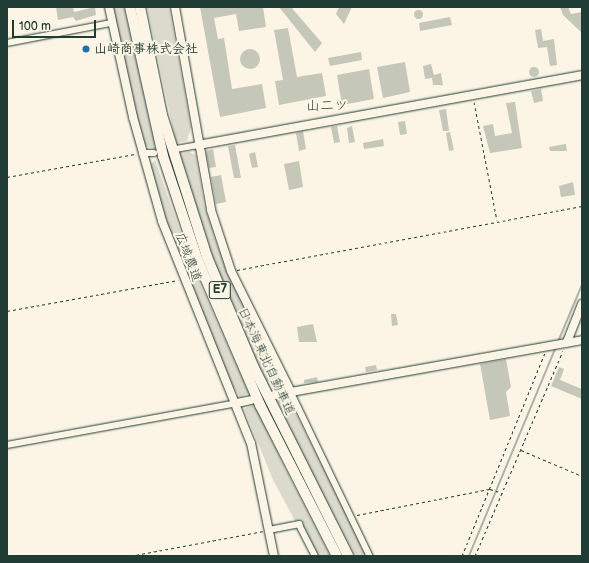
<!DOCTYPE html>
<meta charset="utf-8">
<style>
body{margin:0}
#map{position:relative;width:589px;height:563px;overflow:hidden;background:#fcf5e5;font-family:"Balsamiq Sans","Klee One",sans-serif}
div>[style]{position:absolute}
.green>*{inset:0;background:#dcdacc}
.stream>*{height:1.5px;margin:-0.75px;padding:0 0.75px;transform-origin:0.75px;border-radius:0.75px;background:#aeb3a7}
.building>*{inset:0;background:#c5c7b9}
.round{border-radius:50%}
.path>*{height:1px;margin-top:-0.5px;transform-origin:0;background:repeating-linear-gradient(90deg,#1f3d34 0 3px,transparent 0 6px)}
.roads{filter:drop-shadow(0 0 1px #1f3d34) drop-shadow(0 0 1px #1f3d34)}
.street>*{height:5.5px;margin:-2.75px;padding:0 2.75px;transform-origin:2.75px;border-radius:2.75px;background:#fcf5e5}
.secondary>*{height:8px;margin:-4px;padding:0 4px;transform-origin:4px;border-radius:4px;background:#fcf5e5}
.highway>*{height:10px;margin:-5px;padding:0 5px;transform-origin:5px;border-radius:5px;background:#fcf5e5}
.dots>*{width:11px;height:11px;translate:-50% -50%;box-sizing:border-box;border:2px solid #fcf5e5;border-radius:50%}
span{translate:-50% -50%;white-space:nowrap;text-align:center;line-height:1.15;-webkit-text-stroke:4px #fcf5e5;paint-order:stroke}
.shield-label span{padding:1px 3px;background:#fcf5e5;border:1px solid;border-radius:3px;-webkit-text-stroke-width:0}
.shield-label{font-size:12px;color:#1f3d34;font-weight:700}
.poi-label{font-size:13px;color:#1f3d34;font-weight:700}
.left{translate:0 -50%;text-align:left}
.street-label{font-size:13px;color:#1f3d34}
.neighbourhood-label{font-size:14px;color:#1f3d34}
.frame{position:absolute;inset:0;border:8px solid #1f3d34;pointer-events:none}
.scale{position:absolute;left:12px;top:20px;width:84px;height:18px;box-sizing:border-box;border:2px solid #1f3d34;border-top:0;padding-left:5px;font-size:12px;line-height:14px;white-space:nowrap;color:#1f3d34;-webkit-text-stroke:3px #fcf5e5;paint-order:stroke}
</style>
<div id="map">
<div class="green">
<div style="clip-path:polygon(111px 7px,124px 7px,156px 150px,141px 144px)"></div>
<div style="clip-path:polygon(147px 7px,169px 7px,191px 127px,187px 141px,176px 143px)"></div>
<div style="clip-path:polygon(189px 152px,196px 155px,204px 204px,218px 248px,276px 376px,277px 384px,273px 390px,270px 390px,243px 333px,204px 236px,179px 154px)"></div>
<div style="clip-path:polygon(155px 160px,195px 273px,249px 393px,240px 397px,226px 375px,192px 294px,148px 167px)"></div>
<div style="clip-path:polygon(287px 398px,291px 404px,368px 556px,355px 556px,322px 492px,276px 400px)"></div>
<div style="clip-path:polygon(254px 404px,290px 478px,330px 556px,314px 556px,273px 480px,244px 409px)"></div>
</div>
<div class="stream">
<div style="left:558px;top:342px;width:62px;rotate:-67.2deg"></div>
<div style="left:469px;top:556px;width:226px;rotate:-67.4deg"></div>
</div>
<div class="building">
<div style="clip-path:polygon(56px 7px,73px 7px,74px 12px,95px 7px,96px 15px,76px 21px,73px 17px,58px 20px)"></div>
<div style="clip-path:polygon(200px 7px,263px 7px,266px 27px,239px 31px,236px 14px,214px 18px,218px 39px,224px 38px,232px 89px,262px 84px,266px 108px,220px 117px)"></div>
<div style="clip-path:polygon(279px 7px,291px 7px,322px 43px,315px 52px)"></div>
<div style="clip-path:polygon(339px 7px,352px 7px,344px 24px,336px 14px)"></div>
<div style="clip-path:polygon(560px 7px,568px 7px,571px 14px,582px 12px,582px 33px,563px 15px)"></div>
<div class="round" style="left:413.5px;top:9.5px;width:9px;height:9px"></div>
<div style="clip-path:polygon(450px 17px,452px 25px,420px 31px,419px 23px)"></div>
<div style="clip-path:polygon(288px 28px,297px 77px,322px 73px,326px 96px,279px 105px,275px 81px,283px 80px,274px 30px)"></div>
<div style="clip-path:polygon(541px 29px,543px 41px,554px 39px,557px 65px,550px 66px,547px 47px,538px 48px,535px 30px)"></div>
<div class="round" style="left:240px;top:49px;width:20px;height:20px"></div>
<div style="clip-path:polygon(361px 52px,362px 60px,330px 66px,328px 58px)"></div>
<div style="clip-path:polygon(405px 62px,410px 92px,383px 98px,377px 67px)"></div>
<div style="clip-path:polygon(431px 64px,434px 75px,441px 73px,443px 85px,433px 85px,432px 78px,425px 79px,423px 66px)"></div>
<div class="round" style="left:529px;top:67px;width:10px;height:10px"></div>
<div style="clip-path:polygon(369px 69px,374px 99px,342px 105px,337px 75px)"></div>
<div style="clip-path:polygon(541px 89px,543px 101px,534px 103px,531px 91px)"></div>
<div style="clip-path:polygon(515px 102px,522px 148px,490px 153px,483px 126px,493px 124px,495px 136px,512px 133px,506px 103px)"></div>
<div style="clip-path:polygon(446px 109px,449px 131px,443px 131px,439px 110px)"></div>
<div style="clip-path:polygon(405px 121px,407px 134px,400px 135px,398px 122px)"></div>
<div style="clip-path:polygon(337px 126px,340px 142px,334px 143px,331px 127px)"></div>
<div style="clip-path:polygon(352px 126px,355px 142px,349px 143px,347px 128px)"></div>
<div style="clip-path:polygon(303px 131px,306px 149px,299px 151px,296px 133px)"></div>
<div style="clip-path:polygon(450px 132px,454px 150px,449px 151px,446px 133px)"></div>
<div style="clip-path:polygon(383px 139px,384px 146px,364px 149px,363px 143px)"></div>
<div style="clip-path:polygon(566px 144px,567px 151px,550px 151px,549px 147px)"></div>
<div style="clip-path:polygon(235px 145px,241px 178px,234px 178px,228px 146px)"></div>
<div style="clip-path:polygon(213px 149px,216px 167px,209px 168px,206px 151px)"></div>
<div style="clip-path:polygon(255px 152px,258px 167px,252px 168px,249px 154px)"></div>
<div style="clip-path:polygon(299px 161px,303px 187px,289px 190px,284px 164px)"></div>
<div style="clip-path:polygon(221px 175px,226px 202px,216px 204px,211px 177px)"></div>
<div style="clip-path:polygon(573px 182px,575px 195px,561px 197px,559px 186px)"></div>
<div style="clip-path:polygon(391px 314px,396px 314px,398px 325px,392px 326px)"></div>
<div style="clip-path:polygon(313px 324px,317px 342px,299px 342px,297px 327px)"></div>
<div style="clip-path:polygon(506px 359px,511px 387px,506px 392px,510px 416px,490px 420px,480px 364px)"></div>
<div style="clip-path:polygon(376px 365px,377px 370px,366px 372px,365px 367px)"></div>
<div style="clip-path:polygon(559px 367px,564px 369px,560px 380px,582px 389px,582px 399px,551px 386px)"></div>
<div style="clip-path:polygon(317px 377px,318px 382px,304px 383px,304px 380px)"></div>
</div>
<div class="path">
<div style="left:474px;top:102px;width:120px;rotate:79deg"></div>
<div style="left:7px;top:177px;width:130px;rotate:-10.2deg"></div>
<div style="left:237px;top:270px;width:351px;rotate:-10.5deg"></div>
<div style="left:7px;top:311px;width:174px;rotate:-10.3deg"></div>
<div style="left:521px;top:450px;width:66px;rotate:23.1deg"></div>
<div style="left:357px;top:515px;width:136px;rotate:-11.1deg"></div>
<div style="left:490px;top:489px;width:13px;rotate:18deg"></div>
<div style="left:130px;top:556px;width:135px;rotate:-10.6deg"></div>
<div style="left:462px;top:556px;width:219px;rotate:-67.8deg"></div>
<div style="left:475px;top:556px;width:223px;rotate:-66.8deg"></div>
</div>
<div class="roads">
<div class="street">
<div style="left:7px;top:43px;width:106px;rotate:-10.9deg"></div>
<div style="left:176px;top:149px;width:22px;rotate:-10deg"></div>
<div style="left:142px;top:153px;width:12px"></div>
<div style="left:291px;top:392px;width:182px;rotate:64.3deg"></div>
<div style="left:7px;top:445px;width:234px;rotate:-10.3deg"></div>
<div style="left:269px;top:530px;width:31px;rotate:-11deg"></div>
<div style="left:299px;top:524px;width:36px;rotate:63deg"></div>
</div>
<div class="secondary">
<div style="left:109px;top:7px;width:113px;rotate:77.7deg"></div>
<div style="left:133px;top:117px;width:108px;rotate:74.4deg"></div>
<div style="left:162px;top:221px;width:239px;rotate:68.2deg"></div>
<div style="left:251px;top:443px;width:115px;rotate:78.5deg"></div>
<div style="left:175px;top:7px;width:206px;rotate:79.9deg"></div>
<div style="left:211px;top:210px;width:64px;rotate:71.8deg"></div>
<div style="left:231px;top:271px;width:135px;rotate:63.6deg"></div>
<div style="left:198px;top:145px;width:390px;rotate:-10.3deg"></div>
<div style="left:567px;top:342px;width:41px;rotate:-68.5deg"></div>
<div style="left:274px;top:395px;width:313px;rotate:-10.1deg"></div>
<div style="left:237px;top:403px;width:14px;rotate:-12deg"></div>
</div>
<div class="highway">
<div style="left:130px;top:7px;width:153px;rotate:77.5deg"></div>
<div style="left:163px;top:156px;width:111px;rotate:71.6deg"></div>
<div style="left:198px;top:261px;width:157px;rotate:66.7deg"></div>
<div style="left:260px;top:405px;width:169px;rotate:63deg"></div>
<div style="left:140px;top:7px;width:110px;rotate:78.5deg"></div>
<div style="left:162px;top:115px;width:149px;rotate:72.4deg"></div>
<div style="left:207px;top:257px;width:118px;rotate:67.1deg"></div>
<div style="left:253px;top:366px;width:212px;rotate:63.4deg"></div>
</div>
</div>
<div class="dots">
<div style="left:86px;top:49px;background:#1f6fb2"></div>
</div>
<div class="shield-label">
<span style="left:220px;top:290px">E7</span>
</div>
<div class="poi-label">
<span class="left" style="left:94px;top:49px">山崎商事株式会社</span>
</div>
<div class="street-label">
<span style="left:188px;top:257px;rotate:69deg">広域農道</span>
<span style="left:266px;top:361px;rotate:65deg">日本海東北自動車道</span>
</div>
<div class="neighbourhood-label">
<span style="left:327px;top:106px">山二ツ</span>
</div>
<div class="frame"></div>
<div class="scale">100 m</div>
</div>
